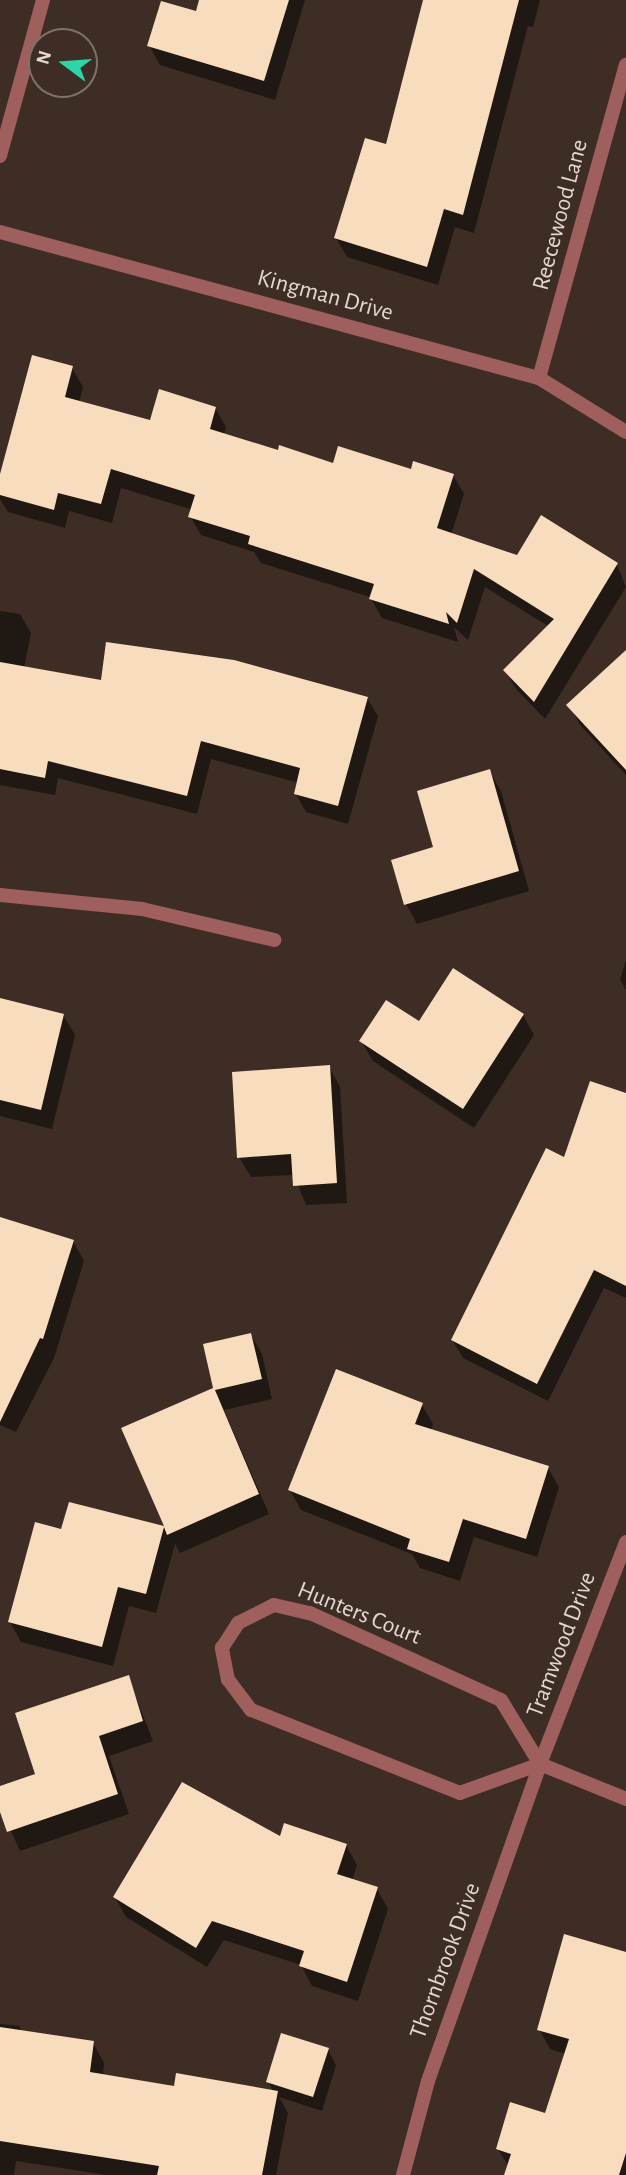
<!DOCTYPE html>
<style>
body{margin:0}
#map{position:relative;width:626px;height:2175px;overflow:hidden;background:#3d2d25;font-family:"Alegreya Sans",sans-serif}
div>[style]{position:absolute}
.shadow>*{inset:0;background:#0007}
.building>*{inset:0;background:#f7ddbd}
.minor>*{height:14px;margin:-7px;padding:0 7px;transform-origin:7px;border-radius:7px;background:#9f5f5c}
span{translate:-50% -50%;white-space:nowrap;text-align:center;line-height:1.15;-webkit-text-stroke:7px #3d2d25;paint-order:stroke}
.street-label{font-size:24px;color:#e2d7d2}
.north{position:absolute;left:28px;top:28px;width:70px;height:70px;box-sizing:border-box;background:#3d2d25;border:2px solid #7f716a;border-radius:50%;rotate:286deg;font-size:19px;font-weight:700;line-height:28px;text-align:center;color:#e2d7d2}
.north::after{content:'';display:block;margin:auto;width:24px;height:32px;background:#2dd5ab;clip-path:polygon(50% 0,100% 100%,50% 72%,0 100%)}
</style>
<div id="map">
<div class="shadow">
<div style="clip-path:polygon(201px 0,305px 0,275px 100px,160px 65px,149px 45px,197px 14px)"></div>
<div style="clip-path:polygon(425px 0,540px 0,533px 27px,528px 26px,474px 233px,455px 227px,438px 285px,347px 257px,336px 238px,387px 146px)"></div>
<div style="clip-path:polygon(72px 368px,83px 387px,79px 403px,151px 422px,215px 408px,226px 427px,224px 435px,279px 452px,334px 465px,453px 475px,464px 494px,451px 535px,518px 557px,541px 518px,617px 565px,626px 587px,545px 719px,516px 689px,505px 670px,548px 626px,485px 587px,468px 640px,454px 627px,458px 642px,382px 618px,370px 597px,261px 563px,254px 552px,201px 535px,190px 516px,193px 510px,121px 488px,112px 523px,69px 511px,65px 528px,8px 512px,0 499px,0 480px)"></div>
<div style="clip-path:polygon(0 611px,20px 614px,31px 633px,24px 668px,102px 682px,367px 698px,378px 716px,348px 824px,306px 812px,296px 794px,299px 783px,211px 759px,197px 814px,58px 778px,55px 795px,0 785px)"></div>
<div style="clip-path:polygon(626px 652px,626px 775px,580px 725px,569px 705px)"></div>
<div style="clip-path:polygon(490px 772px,501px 791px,529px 891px,417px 924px,406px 904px,435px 848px)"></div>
<div style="clip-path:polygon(626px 960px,626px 990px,620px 980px)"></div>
<div style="clip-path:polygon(0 1000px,63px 1015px,75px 1035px,52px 1129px,0 1116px)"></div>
<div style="clip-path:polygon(523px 1015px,534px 1035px,474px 1128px,373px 1061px,361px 1041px,420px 1023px)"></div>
<div style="clip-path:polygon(329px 1067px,340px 1087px,347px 1203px,306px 1205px,294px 1175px,251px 1177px,239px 1157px)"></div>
<div style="clip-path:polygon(626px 1095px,626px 1298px,604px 1288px,548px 1401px,463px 1358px,452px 1340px,565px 1160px)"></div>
<div style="clip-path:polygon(0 1218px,73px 1241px,84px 1261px,54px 1358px,16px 1432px,0 1425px)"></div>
<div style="clip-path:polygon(251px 1335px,262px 1354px,272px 1399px,224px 1410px,269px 1514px,180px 1553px,175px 1544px,156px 1613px,129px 1606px,113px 1666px,21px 1642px,10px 1622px,63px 1531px,70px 1504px,167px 1529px,215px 1389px)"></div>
<div style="clip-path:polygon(422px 1405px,433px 1424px,431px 1431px,548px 1468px,559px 1487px,537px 1557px,474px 1537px,460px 1581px,420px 1568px,412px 1554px,301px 1510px,290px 1490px)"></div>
<div style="clip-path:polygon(128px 1677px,153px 1741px,109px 1756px,129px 1814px,20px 1851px,0 1806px,0 1788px,37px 1775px)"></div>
<div style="clip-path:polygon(281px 1839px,346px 1845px,357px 1865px,352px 1881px,377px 1889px,388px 1909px,358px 2001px,312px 1986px,301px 1965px,224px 1940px,207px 1967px,126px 1917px,115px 1897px)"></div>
<div style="clip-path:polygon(626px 1954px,626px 2175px,506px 2175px,509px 2167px,498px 2149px,546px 2115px,566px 2054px,550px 2049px,539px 2029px)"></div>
<div style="clip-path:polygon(0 2024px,19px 2026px,22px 2032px,93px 2043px,104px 2063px,103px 2076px,175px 2088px,274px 2093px,268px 2081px,328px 2050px,336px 2065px,322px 2111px,279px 2097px,288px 2113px,276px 2175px,106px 2175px,16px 2161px,14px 2175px,0 2175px)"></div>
</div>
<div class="building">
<div style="clip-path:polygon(199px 0,289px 0,264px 81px,147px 46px,161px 1px,196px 11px)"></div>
<div style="clip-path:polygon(423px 0,519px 0,463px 215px,444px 209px,427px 267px,334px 238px,365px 138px,386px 144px)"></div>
<div style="clip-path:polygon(32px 355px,73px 366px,65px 397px,150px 420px,159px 389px,216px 407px,210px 429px,278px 450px,279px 445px,333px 463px,338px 446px,411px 469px,413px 461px,454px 474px,437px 528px,517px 555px,541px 515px,618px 563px,534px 702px,503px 670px,554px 619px,474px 569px,457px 623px,446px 612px,449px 624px,369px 599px,374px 584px,248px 544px,250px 536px,188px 517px,195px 495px,111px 469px,101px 504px,58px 493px,54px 510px,0 495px,0 474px)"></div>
<div style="clip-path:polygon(106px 642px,234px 660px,368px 697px,338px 806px,294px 794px,300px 768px,201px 741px,187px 796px,48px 761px,45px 778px,0 769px,0 662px,101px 680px)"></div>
<div style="clip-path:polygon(626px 650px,626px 770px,566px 705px)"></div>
<div style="clip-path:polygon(490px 769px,519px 871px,404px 905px,391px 860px,433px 847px,417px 791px)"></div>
<div style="clip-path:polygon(453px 968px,524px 1014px,463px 1109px,359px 1041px,386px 1000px,419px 1021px)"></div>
<div style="clip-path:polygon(0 998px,64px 1014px,41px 1110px,0 1100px)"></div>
<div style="clip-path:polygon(330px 1065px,337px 1183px,293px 1186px,291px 1154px,237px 1158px,232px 1072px)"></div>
<div style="clip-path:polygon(590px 1081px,626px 1093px,626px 1286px,594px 1270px,537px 1384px,451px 1340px,546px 1148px,564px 1157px)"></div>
<div style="clip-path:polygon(0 1217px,74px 1240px,43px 1339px,40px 1338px,0 1422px)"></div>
<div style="clip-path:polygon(251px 1333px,262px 1379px,215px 1390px,259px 1494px,167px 1535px,164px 1527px,146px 1594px,118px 1587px,102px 1647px,8px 1622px,35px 1522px,61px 1529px,69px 1502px,164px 1526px,121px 1428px,213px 1388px,203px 1344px)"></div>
<div style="clip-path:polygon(336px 1369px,423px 1403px,415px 1424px,549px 1466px,526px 1539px,463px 1519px,449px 1562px,407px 1549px,410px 1539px,288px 1490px)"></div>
<div style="clip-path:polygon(129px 1675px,143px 1721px,99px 1736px,118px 1794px,7px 1832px,0 1812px,0 1786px,35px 1774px,15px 1713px)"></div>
<div style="clip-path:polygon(182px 1782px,280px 1836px,284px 1823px,347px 1844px,337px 1874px,378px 1887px,347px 1982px,299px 1966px,304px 1951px,212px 1921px,196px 1948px,113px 1897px)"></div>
<div style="clip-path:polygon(564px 1934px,626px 1952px,626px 2153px,619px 2175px,504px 2175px,511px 2154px,496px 2149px,510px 2102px,545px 2113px,569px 2039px,537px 2030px)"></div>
<div style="clip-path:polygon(0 2027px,94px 2041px,90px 2072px,174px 2086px,176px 2073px,278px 2091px,262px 2175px,157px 2175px,159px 2166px,0 2141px)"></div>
<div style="clip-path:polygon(281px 2033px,329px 2048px,313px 2097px,266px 2082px)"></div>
</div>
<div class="minor">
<div style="left:0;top:156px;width:162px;rotate:-74.6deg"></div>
<div style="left:0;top:232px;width:558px;rotate:15.16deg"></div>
<div style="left:539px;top:378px;width:102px;rotate:31.8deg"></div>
<div style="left:539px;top:378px;width:325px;rotate:-74.5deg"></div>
<div style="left:0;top:895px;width:143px;rotate:5.6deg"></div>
<div style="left:142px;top:909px;width:136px;rotate:13.2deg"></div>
<div style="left:540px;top:1764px;width:85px;rotate:160.1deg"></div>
<div style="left:460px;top:1793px;width:225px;rotate:-158.3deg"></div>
<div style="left:251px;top:1710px;width:38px;rotate:-127deg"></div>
<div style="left:228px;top:1680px;width:33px;rotate:-101deg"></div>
<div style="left:222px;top:1648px;width:30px;rotate:-57deg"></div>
<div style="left:238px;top:1623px;width:40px;rotate:-26.6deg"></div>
<div style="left:274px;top:1605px;width:37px;rotate:13deg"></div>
<div style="left:310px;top:1613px;width:210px;rotate:24.5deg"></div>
<div style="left:501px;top:1700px;width:75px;rotate:58.6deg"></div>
<div style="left:540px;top:1764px;width:93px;rotate:22.1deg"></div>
<div style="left:403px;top:2175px;width:97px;rotate:-75.1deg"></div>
<div style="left:428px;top:2081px;width:336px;rotate:-70.5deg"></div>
<div style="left:540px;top:1764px;width:238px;rotate:-68.8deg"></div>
</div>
<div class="street-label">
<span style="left:561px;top:215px;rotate:-75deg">Reecewood Lane</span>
<span style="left:325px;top:296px;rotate:15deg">Kingman Drive</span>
<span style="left:359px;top:1614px;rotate:22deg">Hunters Court</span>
<span style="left:562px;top:1645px;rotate:-69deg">Tramwood Drive</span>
<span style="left:446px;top:1961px;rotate:-70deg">Thornbrook Drive</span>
</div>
<div class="north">N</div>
</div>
